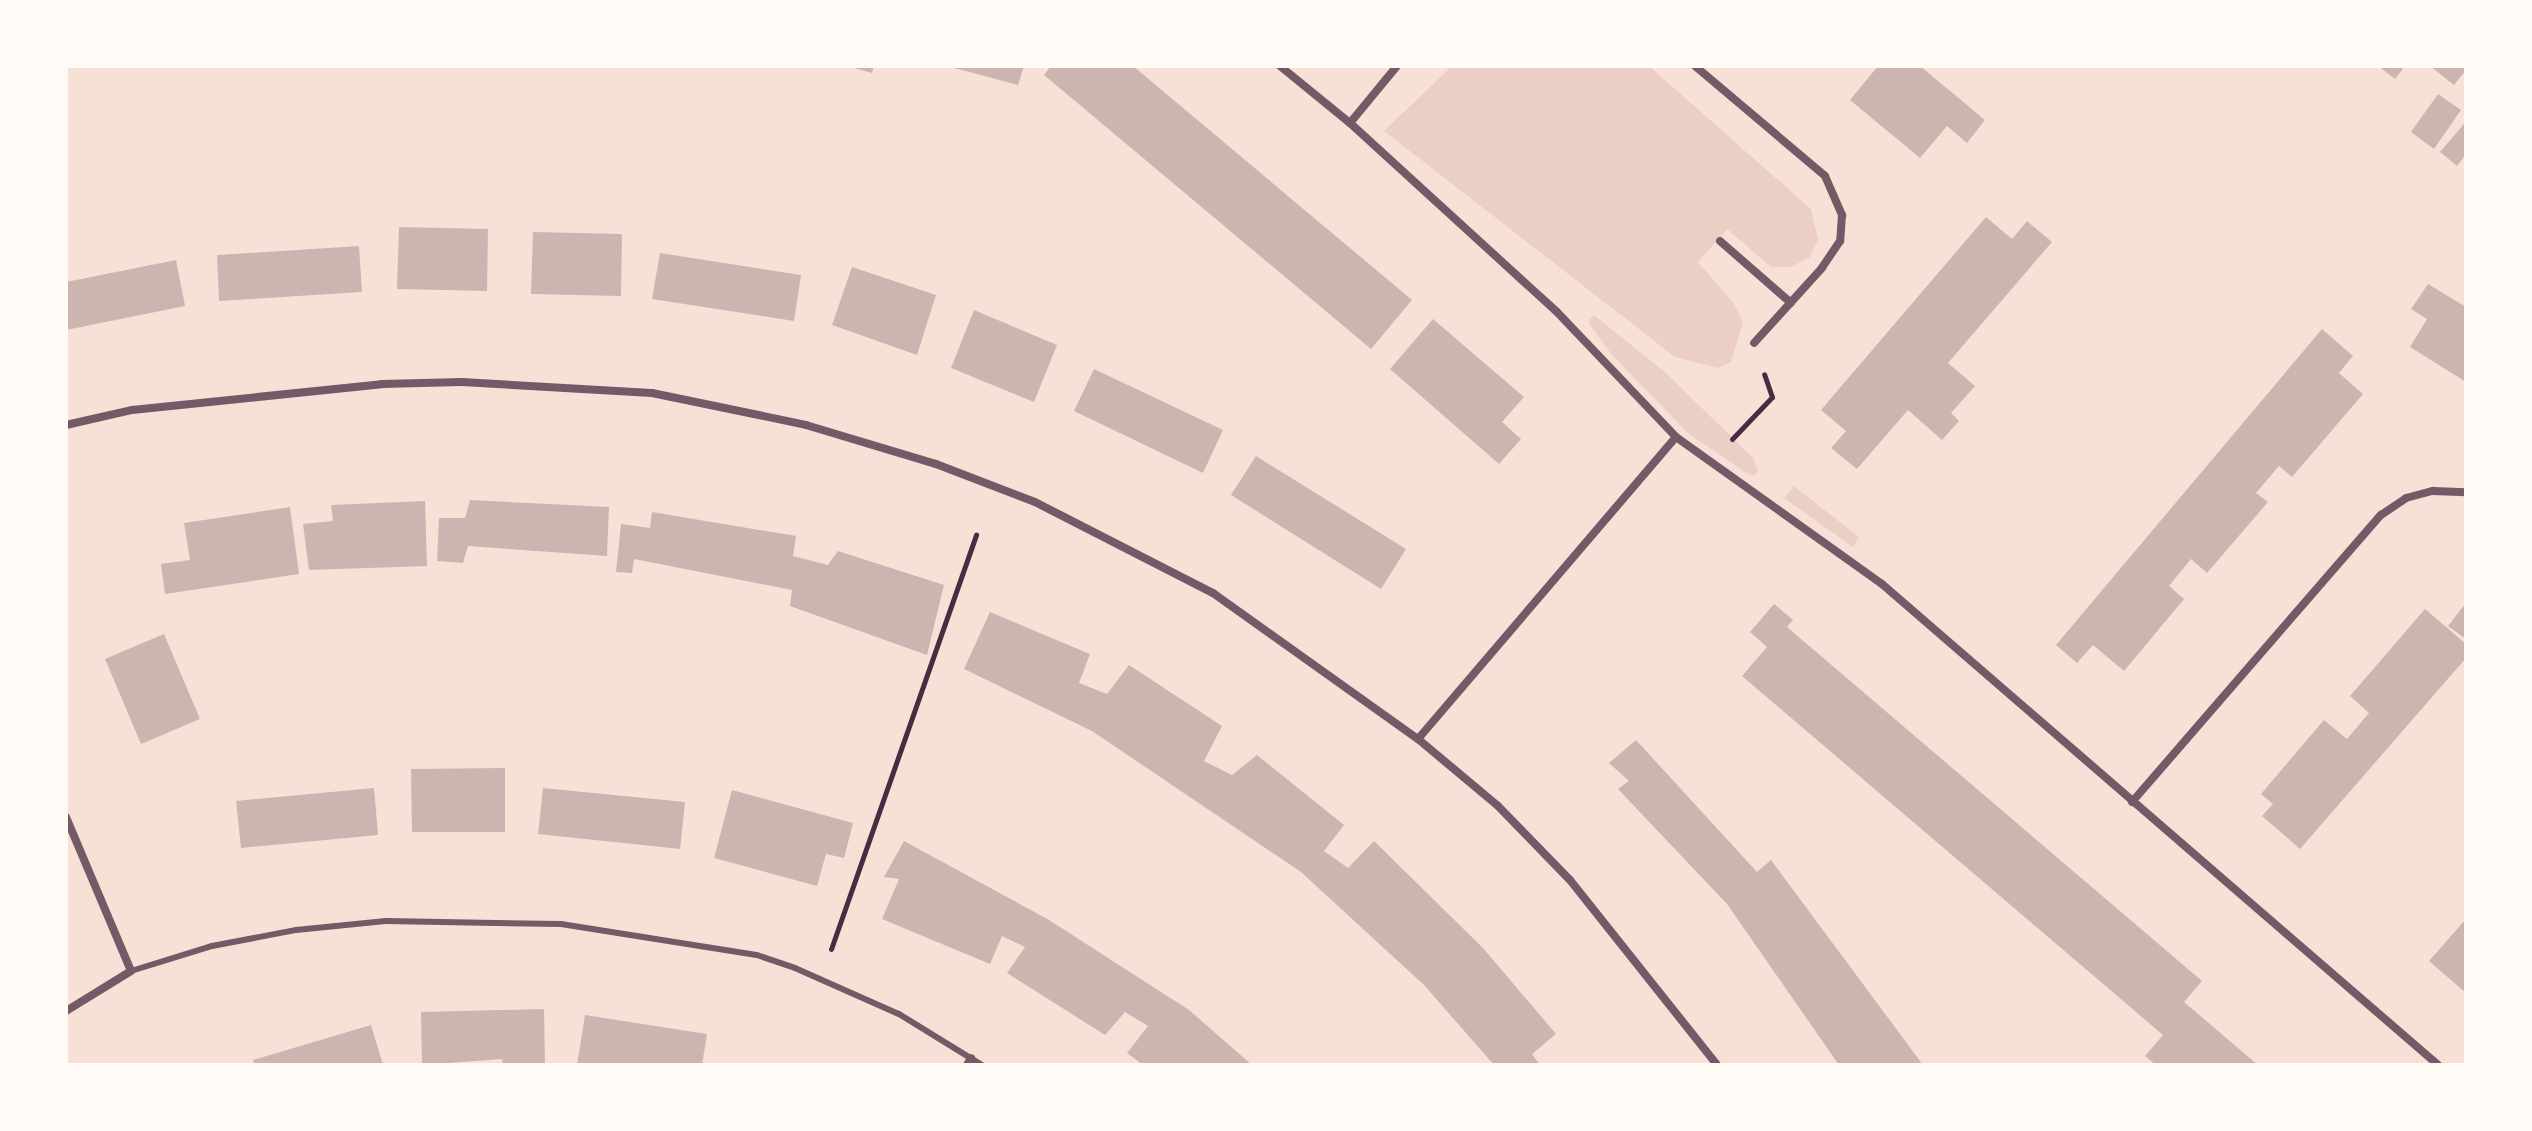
<!DOCTYPE html>
<style>
body{margin:0}
#map{position:relative;width:2532px;height:1131px;overflow:hidden;background:#f7e1d7;font-family:"DejaVu Sans",sans-serif}
div>[style]{position:absolute}
.green>*{inset:0;background:#ebcfc5}
.building>*{inset:0;background:#ccb4b1}
.path>*{height:5px;margin:-2.5px;padding:0 2.5px;transform-origin:2.5px;border-radius:2.5px;background:#4a2c40}
.service>*{height:6px;margin:-3px;padding:0 3px;transform-origin:3px;border-radius:3px;background:#755966}
.minor>*{height:8px;margin:-4px;padding:0 4px;transform-origin:4px;border-radius:4px;background:#755966}
span{translate:-50% -50%;white-space:nowrap;text-align:center;line-height:1.15;-webkit-text-stroke:6px #fffaf5;paint-order:stroke}
.frame{position:absolute;inset:0;border:68px solid #fffaf5;pointer-events:none}
</style>
<div id="map">
<div class="green">
<div style="clip-path:polygon(1452px 66px,1649px 66px,1811px 209px,1818px 240px,1810px 257px,1791px 267px,1771px 267px,1727px 229px,1698px 262px,1734px 304px,1743px 322px,1731px 362px,1718px 368px,1675px 357px,1384px 131px)"></div>
<div style="clip-path:polygon(1594px 315px,1667px 374px,1753px 458px,1758px 472px,1753px 476px,1745px 472px,1689px 434px,1612px 355px,1588px 322px)"></div>
<div style="clip-path:polygon(1794px 486px,1859px 537px,1853px 547px,1784px 498px)"></div>
</div>
<div class="building">
<div style="clip-path:polygon(847px 66px,874px 66px,872px 73px)"></div>
<div style="clip-path:polygon(947px 66px,1024px 66px,1018px 85px)"></div>
<div style="clip-path:polygon(1051px 66px,1133px 66px,1412px 300px,1371px 349px,1044px 75px)"></div>
<div style="clip-path:polygon(1878px 66px,1920px 66px,1985px 120px,1967px 143px,1947px 126px,1920px 158px,1850px 100px)"></div>
<div style="clip-path:polygon(2378px 66px,2405px 66px,2395px 79px)"></div>
<div style="clip-path:polygon(2430px 66px,2466px 66px,2466px 70px,2454px 85px)"></div>
<div style="clip-path:polygon(2438px 94px,2461px 110px,2434px 149px,2411px 132px)"></div>
<div style="clip-path:polygon(2464px 124px,2466px 154px,2457px 166px,2440px 152px)"></div>
<div style="clip-path:polygon(1986px 217px,2012px 239px,2027px 221px,2052px 242px,1948px 363px,1975px 386px,1951px 413px,1959px 421px,1942px 440px,1908px 410px,1857px 469px,1831px 448px,1846px 431px,1821px 410px)"></div>
<div style="clip-path:polygon(399px 227px,488px 229px,487px 291px,397px 289px)"></div>
<div style="clip-path:polygon(533px 232px,622px 234px,621px 296px,531px 294px)"></div>
<div style="clip-path:polygon(359px 246px,362px 292px,219px 301px,217px 255px)"></div>
<div style="clip-path:polygon(660px 253px,801px 275px,794px 321px,652px 299px)"></div>
<div style="clip-path:polygon(176px 260px,185px 306px,66px 330px,66px 282px)"></div>
<div style="clip-path:polygon(852px 267px,936px 295px,917px 355px,832px 325px)"></div>
<div style="clip-path:polygon(2428px 284px,2466px 307px,2466px 382px,2410px 347px,2427px 319px,2411px 309px)"></div>
<div style="clip-path:polygon(974px 310px,1057px 345px,1034px 402px,951px 368px)"></div>
<div style="clip-path:polygon(1433px 319px,1524px 397px,1502px 422px,1521px 439px,1499px 464px,1390px 369px)"></div>
<div style="clip-path:polygon(2322px 329px,2353px 356px,2339px 373px,2363px 394px,2292px 477px,2279px 466px,2256px 493px,2268px 502px,2207px 573px,2191px 559px,2169px 586px,2184px 599px,2124px 671px,2093px 645px,2077px 663px,2056px 645px)"></div>
<div style="clip-path:polygon(1094px 369px,1223px 430px,1203px 473px,1074px 411px)"></div>
<div style="clip-path:polygon(1256px 456px,1406px 549px,1381px 589px,1231px 495px)"></div>
<div style="clip-path:polygon(470px 500px,609px 507px,607px 556px,468px 546px,463px 563px,437px 561px,439px 518px,465px 518px)"></div>
<div style="clip-path:polygon(425px 501px,427px 566px,309px 570px,303px 524px,333px 521px,331px 505px)"></div>
<div style="clip-path:polygon(290px 507px,299px 574px,165px 594px,161px 564px,190px 560px,184px 523px)"></div>
<div style="clip-path:polygon(652px 512px,796px 536px,793px 556px,828px 565px,838px 551px,944px 585px,927px 655px,790px 606px,792px 590px,634px 559px,632px 573px,616px 572px,621px 524px,650px 528px)"></div>
<div style="clip-path:polygon(2466px 603px,2466px 639px,2448px 626px)"></div>
<div style="clip-path:polygon(1774px 604px,1793px 620px,1787px 627px,2202px 981px,2184px 1002px,2258px 1065px,2156px 1065px,2145px 1056px,2163px 1035px,1742px 676px,1767px 647px,1750px 632px)"></div>
<div style="clip-path:polygon(2425px 609px,2466px 644px,2466px 658px,2300px 849px,2262px 816px,2273px 804px,2261px 794px,2324px 720px,2347px 739px,2369px 713px,2350px 696px)"></div>
<div style="clip-path:polygon(990px 612px,1090px 654px,1079px 683px,1107px 694px,1129px 665px,1222px 726px,1204px 761px,1232px 775px,1257px 755px,1344px 825px,1324px 851px,1348px 868px,1374px 841px,1483px 948px,1556px 1034px,1532px 1054px,1540px 1065px,1494px 1065px,1424px 985px,1301px 872px,1092px 731px,964px 669px)"></div>
<div style="clip-path:polygon(164px 634px,200px 719px,141px 744px,105px 659px)"></div>
<div style="clip-path:polygon(1636px 740px,1757px 872px,1771px 860px,1923px 1065px,1839px 1065px,1727px 904px,1618px 789px,1629px 781px,1609px 763px)"></div>
<div style="clip-path:polygon(505px 768px,505px 832px,412px 832px,411px 769px)"></div>
<div style="clip-path:polygon(374px 788px,378px 835px,241px 848px,236px 801px)"></div>
<div style="clip-path:polygon(543px 788px,685px 802px,680px 849px,538px 834px)"></div>
<div style="clip-path:polygon(732px 790px,853px 823px,844px 858px,826px 854px,817px 886px,714px 858px)"></div>
<div style="clip-path:polygon(904px 841px,1049px 920px,1189px 1010px,1252px 1065px,1143px 1065px,1127px 1053px,1148px 1026px,1125px 1012px,1105px 1035px,1007px 973px,1025px 947px,1002px 936px,990px 964px,882px 919px,899px 879px,884px 877px)"></div>
<div style="clip-path:polygon(2466px 919px,2466px 993px,2429px 961px)"></div>
<div style="clip-path:polygon(544px 1009px,545px 1065px,503px 1065px,502px 1059px,422px 1065px,421px 1012px)"></div>
<div style="clip-path:polygon(585px 1015px,707px 1034px,702px 1065px,577px 1065px)"></div>
<div style="clip-path:polygon(371px 1025px,383px 1065px,254px 1065px,253px 1060px)"></div>
</div>
<div class="path">
<div style="left:1732px;top:439px;width:58px;rotate:-46.4deg"></div>
<div style="left:1772px;top:397px;width:24px;rotate:-109deg"></div>
<div style="left:831px;top:949px;width:439px;rotate:-70.7deg"></div>
</div>
<div class="service">
<div style="left:131px;top:971px;width:85px;rotate:-17.2deg"></div>
<div style="left:212px;top:946px;width:86px;rotate:-10.8deg"></div>
<div style="left:296px;top:930px;width:90px;rotate:-5.7deg"></div>
<div style="left:386px;top:921px;width:175px;rotate:1deg"></div>
<div style="left:561px;top:924px;width:198px;rotate:9deg"></div>
<div style="left:757px;top:955px;width:40px;rotate:18.9deg"></div>
<div style="left:795px;top:968px;width:114px;rotate:23.9deg"></div>
<div style="left:899px;top:1014px;width:97px;rotate:31.6deg"></div>
</div>
<div class="minor">
<div style="left:1280px;top:66px;width:90px;rotate:39.2deg"></div>
<div style="left:1350px;top:123px;width:280px;rotate:42.4deg"></div>
<div style="left:1557px;top:312px;width:173px;rotate:46.4deg"></div>
<div style="left:1676px;top:437px;width:253px;rotate:35.5deg"></div>
<div style="left:1882px;top:584px;width:735px;rotate:40.86deg"></div>
<div style="left:1695px;top:66px;width:170px;rotate:40.2deg"></div>
<div style="left:1825px;top:176px;width:43px;rotate:66.4deg"></div>
<div style="left:1842px;top:215px;width:26px;rotate:94deg"></div>
<div style="left:1840px;top:241px;width:32px;rotate:124deg"></div>
<div style="left:1822px;top:268px;width:101px;rotate:132.2deg"></div>
<div style="left:1350px;top:123px;width:74px;rotate:-50.5deg"></div>
<div style="left:1720px;top:241px;width:94px;rotate:41.1deg"></div>
<div style="left:66px;top:425px;width:68px;rotate:-12.8deg"></div>
<div style="left:132px;top:410px;width:251px;rotate:-5.9deg"></div>
<div style="left:382px;top:384px;width:80px;rotate:-1.4deg"></div>
<div style="left:462px;top:382px;width:190px;rotate:3.3deg"></div>
<div style="left:652px;top:393px;width:157px;rotate:11.7deg"></div>
<div style="left:806px;top:425px;width:136px;rotate:16.7deg"></div>
<div style="left:936px;top:464px;width:106px;rotate:21deg"></div>
<div style="left:1035px;top:502px;width:200px;rotate:27.1deg"></div>
<div style="left:1213px;top:593px;width:252px;rotate:35.5deg"></div>
<div style="left:1418px;top:739px;width:104px;rotate:39.9deg"></div>
<div style="left:1498px;top:806px;width:103px;rotate:45.8deg"></div>
<div style="left:1570px;top:880px;width:236px;rotate:51.5deg"></div>
<div style="left:1418px;top:739px;width:397px;rotate:-49.5deg"></div>
<div style="left:2132px;top:802px;width:380px;rotate:-49.1deg"></div>
<div style="left:2381px;top:515px;width:30px;rotate:-34deg"></div>
<div style="left:2406px;top:498px;width:28px;rotate:-15deg"></div>
<div style="left:2433px;top:491px;width:33px;rotate:2deg"></div>
<div style="left:66px;top:817px;width:167px;rotate:67.1deg"></div>
<div style="left:131px;top:971px;width:76px;rotate:148.4deg"></div>
<div style="left:967px;top:1065px;width:8px;rotate:-60deg"></div>
</div>
<div class="frame"></div>
</div>
